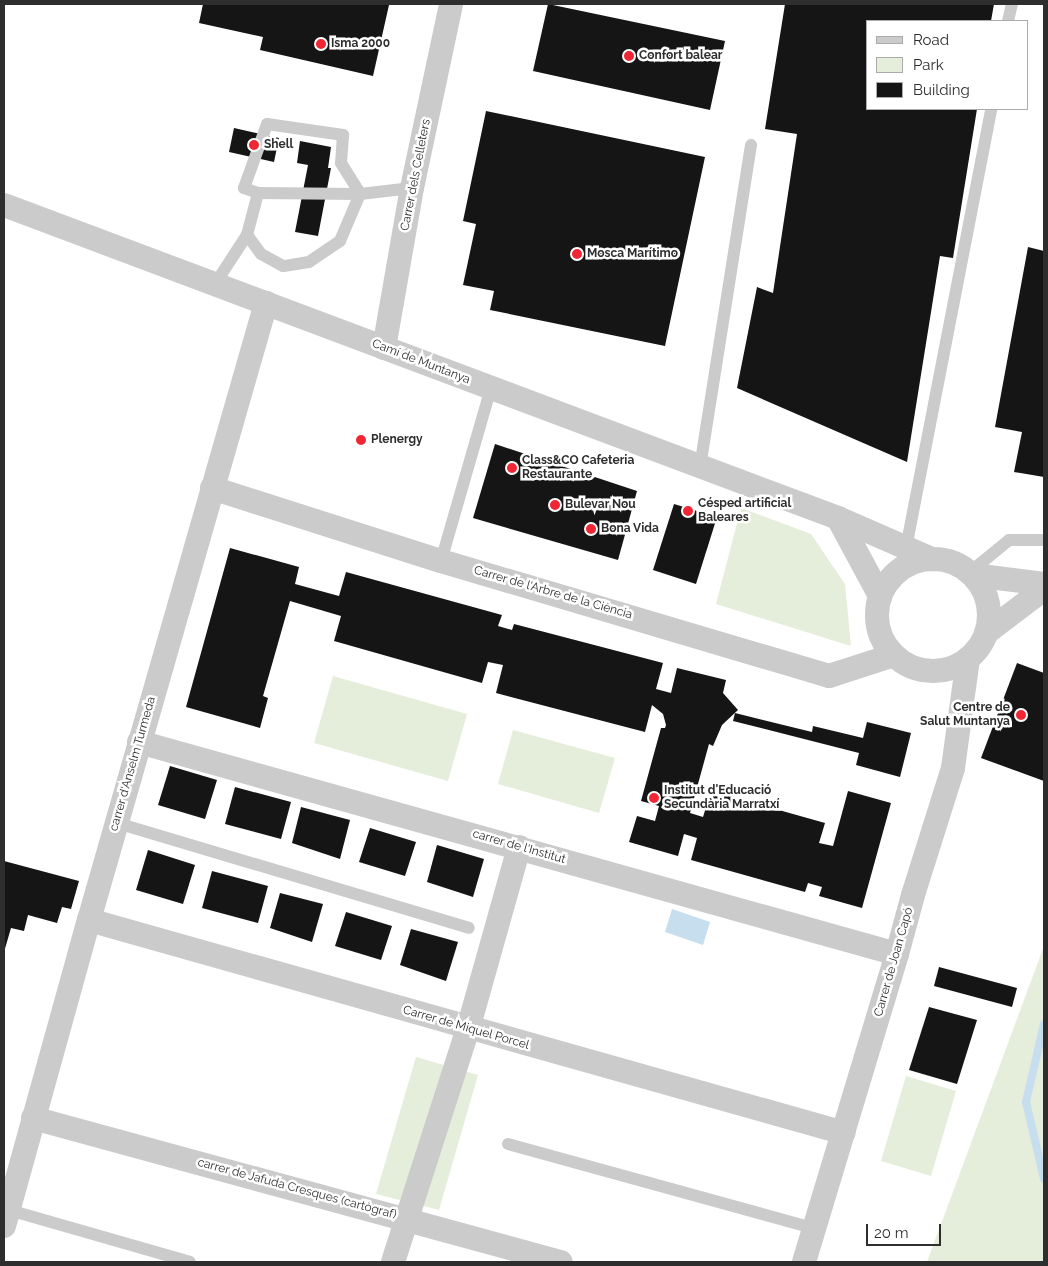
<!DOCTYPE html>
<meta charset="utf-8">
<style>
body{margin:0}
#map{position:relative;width:1048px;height:1266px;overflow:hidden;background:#fff;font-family:Raleway,sans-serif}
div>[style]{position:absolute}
.green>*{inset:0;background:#e5eddb}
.water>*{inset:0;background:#c6deee}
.stream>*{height:8px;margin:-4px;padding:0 4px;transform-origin:4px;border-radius:4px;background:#c6deee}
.building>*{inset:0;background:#151515}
.lane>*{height:12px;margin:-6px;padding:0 6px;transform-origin:6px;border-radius:6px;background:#cbcbcb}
.street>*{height:24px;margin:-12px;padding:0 12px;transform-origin:12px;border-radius:12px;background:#cbcbcb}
.street>.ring{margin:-12px;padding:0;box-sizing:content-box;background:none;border:24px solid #cbcbcb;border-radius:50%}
.dots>*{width:14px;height:14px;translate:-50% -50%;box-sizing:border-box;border:2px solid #fff;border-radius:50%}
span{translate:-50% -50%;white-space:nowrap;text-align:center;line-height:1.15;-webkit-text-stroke:5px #fff;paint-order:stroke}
.poi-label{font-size:12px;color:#2e2e2e;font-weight:700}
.left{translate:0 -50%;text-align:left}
.right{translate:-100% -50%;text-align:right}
.street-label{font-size:12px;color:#2e2e2e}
.frame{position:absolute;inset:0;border:5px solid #2e2e2e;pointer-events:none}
.legend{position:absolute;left:866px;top:20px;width:162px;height:90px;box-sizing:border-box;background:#fff;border:1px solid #ababab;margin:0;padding:6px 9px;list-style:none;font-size:15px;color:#2e2e2e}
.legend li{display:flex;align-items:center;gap:10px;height:25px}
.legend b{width:25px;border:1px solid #ababab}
.scale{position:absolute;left:866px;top:1224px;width:75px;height:22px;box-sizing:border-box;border:2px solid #2e2e2e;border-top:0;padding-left:6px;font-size:15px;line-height:18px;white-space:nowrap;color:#2e2e2e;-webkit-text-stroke:4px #fff;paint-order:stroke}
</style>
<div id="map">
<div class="green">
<div style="clip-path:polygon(741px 508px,811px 534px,845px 584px,851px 646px,716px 604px)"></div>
<div style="clip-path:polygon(333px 676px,467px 714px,448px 781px,314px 743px)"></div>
<div style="clip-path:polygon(513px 730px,615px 758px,599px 813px,498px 784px)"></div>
<div style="clip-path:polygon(1044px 946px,1044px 1262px,927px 1262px)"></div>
<div style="clip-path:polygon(416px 1057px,478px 1075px,439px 1210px,376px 1194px)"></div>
<div style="clip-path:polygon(906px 1076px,956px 1091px,931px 1176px,881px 1161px)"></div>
</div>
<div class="water">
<div style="clip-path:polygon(672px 909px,710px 922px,703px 945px,665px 932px)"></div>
</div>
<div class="stream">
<div style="left:1044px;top:1024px;width:80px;rotate:103deg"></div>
<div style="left:1026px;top:1102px;width:79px;rotate:76.8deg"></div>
</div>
<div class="building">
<div style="clip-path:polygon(203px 4px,384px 4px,389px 5px,373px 76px,260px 50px,263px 37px,199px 23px)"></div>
<div style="clip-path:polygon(548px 4px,725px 41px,710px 110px,533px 71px)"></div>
<div style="clip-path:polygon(785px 4px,994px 4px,991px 21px,867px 21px,867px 109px,977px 109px,953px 258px,940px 256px,907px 462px,737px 388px,757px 287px,773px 293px,797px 134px,765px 129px)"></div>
<div style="clip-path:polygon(486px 111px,705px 157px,665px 346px,490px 310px,494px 291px,463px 285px,476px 224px,463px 221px)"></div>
<div style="clip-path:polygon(234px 128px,279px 138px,274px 162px,229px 152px)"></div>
<div style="clip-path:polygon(300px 141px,331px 147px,328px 168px,331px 168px,318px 236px,295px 232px,308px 165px,297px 163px)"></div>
<div style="clip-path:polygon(1028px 247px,1044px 251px,1044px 477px,1014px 472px,1022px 432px,995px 427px)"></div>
<div style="clip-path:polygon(495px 444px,637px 491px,618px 560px,473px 518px)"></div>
<div style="clip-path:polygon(674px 504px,717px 517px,696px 584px,653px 570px)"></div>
<div style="clip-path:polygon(230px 548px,299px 567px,295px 584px,339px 596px,346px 572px,502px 615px,498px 626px,512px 630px,514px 624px,663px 663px,656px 689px,671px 693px,677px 668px,726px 680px,723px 693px,738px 710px,722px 725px,713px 746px,709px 744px,690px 813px,703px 817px,711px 791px,825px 823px,819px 843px,833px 846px,848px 791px,891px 803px,862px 908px,819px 896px,822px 887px,808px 883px,805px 892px,691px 860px,697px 838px,684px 834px,678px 856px,629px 842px,637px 816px,655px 821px,659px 806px,641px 801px,661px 728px,665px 728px,666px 725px,663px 714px,652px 705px,645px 732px,496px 693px,503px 665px,488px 662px,482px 683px,334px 641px,341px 616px,290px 601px,263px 696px,268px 698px,260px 728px,186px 707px)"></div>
<div style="clip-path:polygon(1017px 663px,1044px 673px,1044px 781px,981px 758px)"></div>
<div style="clip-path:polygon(735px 713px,812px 732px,813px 726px,863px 738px,867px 722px,911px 733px,900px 777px,856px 765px,859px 753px,733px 721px)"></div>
<div style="clip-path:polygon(170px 766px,217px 780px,205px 819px,158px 805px)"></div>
<div style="clip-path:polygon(235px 787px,291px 802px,281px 839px,225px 824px)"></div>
<div style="clip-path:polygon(301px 807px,350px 820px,340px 859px,292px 843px)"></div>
<div style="clip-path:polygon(370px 828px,416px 842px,405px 876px,359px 862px)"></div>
<div style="clip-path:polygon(437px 845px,484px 859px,473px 897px,427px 882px)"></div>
<div style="clip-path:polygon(148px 850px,195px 865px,183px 904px,136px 890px)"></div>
<div style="clip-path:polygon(4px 861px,79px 881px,71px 909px,62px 907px,57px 923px,28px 915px,24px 931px,11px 928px,4px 952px)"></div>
<div style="clip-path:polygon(212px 871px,268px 886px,258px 923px,202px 908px)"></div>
<div style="clip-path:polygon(280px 893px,323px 904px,312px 942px,270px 928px)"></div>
<div style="clip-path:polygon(346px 912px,392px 926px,381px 960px,335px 946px)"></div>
<div style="clip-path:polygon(411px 929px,458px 942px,446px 981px,400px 965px)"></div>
<div style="clip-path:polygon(939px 967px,1017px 988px,1012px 1007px,934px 986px)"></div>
<div style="clip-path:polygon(929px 1007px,977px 1020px,957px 1084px,909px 1070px)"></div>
</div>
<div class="lane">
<div style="left:1008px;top:21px;width:17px;rotate:-77deg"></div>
<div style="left:258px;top:193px;width:15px;rotate:-160deg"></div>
<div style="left:244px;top:188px;width:68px;rotate:-70.2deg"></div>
<div style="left:267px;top:124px;width:77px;rotate:8.2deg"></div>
<div style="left:343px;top:135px;width:28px;rotate:94deg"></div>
<div style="left:341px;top:163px;width:36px;rotate:58deg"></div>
<div style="left:360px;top:194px;width:51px;rotate:113.1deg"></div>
<div style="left:340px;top:241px;width:37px;rotate:146deg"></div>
<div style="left:309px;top:262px;width:26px;rotate:171deg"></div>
<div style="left:283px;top:266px;width:25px;rotate:-151deg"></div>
<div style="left:261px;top:254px;width:24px;rotate:-126deg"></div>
<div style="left:247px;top:235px;width:43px;rotate:-75.3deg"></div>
<div style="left:258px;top:193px;width:102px;rotate:0.6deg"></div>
<div style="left:360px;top:194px;width:52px;rotate:-6.6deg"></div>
<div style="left:215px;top:284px;width:59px;rotate:-56.9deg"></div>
<div style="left:700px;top:467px;width:326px;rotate:-81deg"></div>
<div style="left:906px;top:548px;width:447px;rotate:-79deg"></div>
<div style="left:441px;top:561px;width:180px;rotate:-73.9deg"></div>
<div style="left:970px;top:572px;width:50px;rotate:-39.4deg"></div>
<div style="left:1009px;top:540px;width:35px"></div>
<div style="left:117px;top:823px;width:367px;rotate:16.6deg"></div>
<div style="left:508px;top:1144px;width:317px;rotate:15.4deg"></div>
<div style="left:9px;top:1210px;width:188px;rotate:16deg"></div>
</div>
<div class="street">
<div style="left:4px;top:205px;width:891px;rotate:20.57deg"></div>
<div style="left:838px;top:518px;width:103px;rotate:23.6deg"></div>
<div style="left:384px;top:348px;width:162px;rotate:-80.1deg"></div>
<div style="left:412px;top:188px;width:188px;rotate:-78deg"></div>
<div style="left:212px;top:488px;width:240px;rotate:17.7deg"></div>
<div style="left:441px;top:561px;width:405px;rotate:16.5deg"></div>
<div style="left:829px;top:676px;width:68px;rotate:-17.9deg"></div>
<div style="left:838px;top:518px;width:89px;rotate:61.7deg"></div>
<div class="ring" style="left:877px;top:559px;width:88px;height:88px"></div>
<div style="left:973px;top:575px;width:72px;rotate:7.2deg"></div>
<div style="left:986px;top:633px;width:73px;rotate:-37.2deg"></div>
<div style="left:139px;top:742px;width:787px;rotate:15.63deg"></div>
<div style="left:89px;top:920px;width:784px;rotate:15.75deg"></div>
<div style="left:33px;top:1118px;width:547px;rotate:15.26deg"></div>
<div style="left:4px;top:1226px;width:318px;rotate:-74.5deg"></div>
<div style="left:89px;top:920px;width:642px;rotate:-73.99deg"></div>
<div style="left:393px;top:1262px;width:245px;rotate:-72.2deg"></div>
<div style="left:468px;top:1029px;width:189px;rotate:-74.3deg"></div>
<div style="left:804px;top:1262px;width:322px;rotate:-73.2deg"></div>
<div style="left:897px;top:954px;width:61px;rotate:-74.8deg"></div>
<div style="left:913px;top:895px;width:133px;rotate:-72.5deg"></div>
<div style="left:953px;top:768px;width:110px;rotate:-82.2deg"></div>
</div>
<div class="dots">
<div style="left:321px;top:44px;background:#f02635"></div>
<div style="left:629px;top:56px;background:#f02635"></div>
<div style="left:254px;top:145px;background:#f02635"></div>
<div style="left:577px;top:254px;background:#f02635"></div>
<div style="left:361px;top:440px;background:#f02635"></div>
<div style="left:512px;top:468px;background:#f02635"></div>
<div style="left:555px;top:505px;background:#f02635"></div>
<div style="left:688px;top:511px;background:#f02635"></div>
<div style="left:591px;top:529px;background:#f02635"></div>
<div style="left:1021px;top:715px;background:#f02635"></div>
<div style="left:654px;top:798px;background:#f02635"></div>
</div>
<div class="poi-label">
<span class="left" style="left:331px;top:44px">Isma 2000</span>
<span class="left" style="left:639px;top:56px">Confort balear</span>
<span class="left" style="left:264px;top:145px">Shell</span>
<span class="left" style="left:587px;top:254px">Mosca Marítimo</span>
<span class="left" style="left:371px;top:440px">Plenergy</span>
<span class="left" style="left:522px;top:468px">Class&amp;CO Cafeteria<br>Restaurante</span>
<span class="left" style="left:698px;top:511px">Césped artificial<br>Baleares</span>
<span class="left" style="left:565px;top:505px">Bulevar Nou</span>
<span class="left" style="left:601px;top:529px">Bona Vida</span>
<span class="right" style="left:1010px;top:715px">Centre de<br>Salut Muntanya</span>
<span class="left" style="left:664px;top:798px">Institut d'Educació<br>Secundària Marratxí</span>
</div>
<div class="street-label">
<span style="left:416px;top:175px;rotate:-79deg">Carrer dels Celleters</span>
<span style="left:421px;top:362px;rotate:21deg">Camí de Muntanya</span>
<span style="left:553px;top:593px;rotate:16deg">Carrer de l'Arbre de la Ciència</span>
<span style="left:133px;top:764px;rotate:-74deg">carrer d'Anselm Turmeda</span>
<span style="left:519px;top:847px;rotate:16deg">carrer de l'Institut</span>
<span style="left:894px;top:962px;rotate:-74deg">Carrer de Joan Capó</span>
<span style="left:466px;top:1028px;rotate:16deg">Carrer de Miquel Porcel</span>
<span style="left:297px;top:1189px;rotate:15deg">carrer de Jafuda Cresques (cartògraf)</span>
</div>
<div class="frame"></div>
<ul class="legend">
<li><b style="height:6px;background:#cbcbcb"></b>Road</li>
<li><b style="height:14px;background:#e5eddb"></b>Park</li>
<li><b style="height:14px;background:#151515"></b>Building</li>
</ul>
<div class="scale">20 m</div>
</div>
